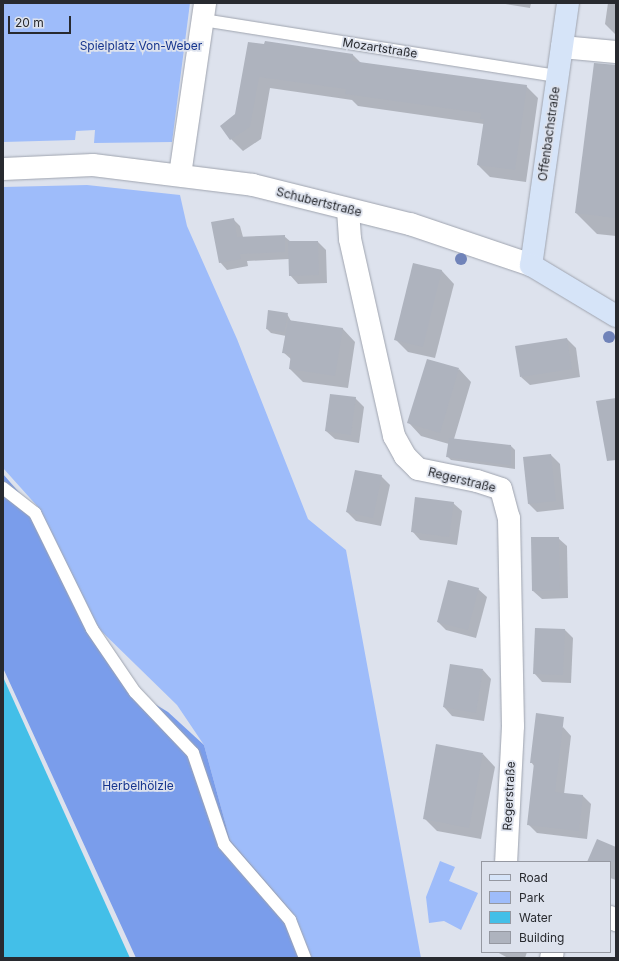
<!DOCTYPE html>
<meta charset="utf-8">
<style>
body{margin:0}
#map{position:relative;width:619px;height:961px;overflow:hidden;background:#dde2ed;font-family:Inter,sans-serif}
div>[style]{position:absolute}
.green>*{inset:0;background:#9ebcfa}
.forest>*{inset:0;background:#7a9deb}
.water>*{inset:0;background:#43bfe8}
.shadow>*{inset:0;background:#0003}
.building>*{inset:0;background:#aeb3be}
.roads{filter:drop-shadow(0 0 1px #9fa4af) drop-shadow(0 0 1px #9fa4af)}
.lane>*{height:12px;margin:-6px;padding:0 6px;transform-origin:6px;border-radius:6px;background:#fff}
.street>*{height:22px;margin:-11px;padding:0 11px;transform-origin:11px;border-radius:11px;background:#fff}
.secondary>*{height:22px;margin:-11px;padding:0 11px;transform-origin:11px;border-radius:11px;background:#d6e4f8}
.trees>*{width:12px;height:12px;margin:-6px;border-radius:50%;background:#7083b9}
span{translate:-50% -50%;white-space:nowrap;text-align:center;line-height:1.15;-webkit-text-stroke:3.5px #dde2ed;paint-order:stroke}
.park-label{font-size:12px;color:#16358e}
.street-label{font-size:12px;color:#282a2f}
.frame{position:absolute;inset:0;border:4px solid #282a2f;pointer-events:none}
.legend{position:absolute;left:481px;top:861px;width:130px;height:92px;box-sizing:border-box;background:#dde2ed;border:1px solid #9598a1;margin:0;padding:5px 7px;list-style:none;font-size:12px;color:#282a2f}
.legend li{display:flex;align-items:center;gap:8px;height:20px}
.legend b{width:20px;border:1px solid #9598a1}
.scale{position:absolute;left:8px;top:16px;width:63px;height:18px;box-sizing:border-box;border:2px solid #282a2f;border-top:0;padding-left:5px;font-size:12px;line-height:14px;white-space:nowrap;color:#282a2f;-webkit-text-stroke:3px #dde2ed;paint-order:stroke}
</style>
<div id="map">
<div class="green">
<div style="clip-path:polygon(3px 3px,190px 3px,172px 142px,94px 143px,95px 130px,76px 131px,75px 140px,3px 142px)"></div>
<div style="clip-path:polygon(87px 185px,180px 195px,187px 226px,237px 339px,308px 519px,346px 550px,421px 958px,310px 958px,292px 912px,230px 840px,204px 745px,177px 705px,95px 625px,38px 507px,3px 468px,3px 187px)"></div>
<div style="clip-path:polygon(440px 861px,455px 867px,449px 881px,478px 893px,461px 930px,444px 921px,429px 923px,426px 897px)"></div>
</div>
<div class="forest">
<div style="clip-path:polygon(3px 474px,36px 512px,93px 629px,135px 692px,168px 712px,204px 745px,230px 840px,292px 912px,310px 958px,136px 958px,3px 668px)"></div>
</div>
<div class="water">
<div style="clip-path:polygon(3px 677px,130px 958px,3px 958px)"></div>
</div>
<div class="shadow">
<div style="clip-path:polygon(499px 3px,531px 3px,530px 8px)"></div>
<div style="clip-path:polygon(608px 3px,616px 3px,616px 35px,605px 24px)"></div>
<div style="clip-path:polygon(249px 43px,353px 55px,361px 63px,526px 86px,538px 98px,526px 182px,490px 177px,478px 165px,484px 124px,358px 106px,352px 100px,270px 88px,261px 139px,243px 151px,231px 139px)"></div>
<div style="clip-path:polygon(616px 66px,616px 236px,597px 234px,576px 213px)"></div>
<div style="clip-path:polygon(233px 219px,240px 226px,243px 237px,284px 236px,291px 242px,318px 242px,326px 250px,327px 283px,298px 284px,290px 275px,289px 259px,247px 261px,248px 266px,227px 270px,220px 262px)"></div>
<div style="clip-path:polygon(414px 264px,442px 271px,454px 284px,435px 358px,408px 352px,395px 339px)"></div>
<div style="clip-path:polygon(269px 311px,287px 314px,291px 321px,343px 329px,355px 342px,348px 388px,303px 382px,290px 369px,292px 360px,283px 352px,286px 336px,271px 333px,267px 329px)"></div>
<div style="clip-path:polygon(567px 339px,576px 348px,580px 377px,530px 385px,521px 377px)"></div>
<div style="clip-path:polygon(459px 369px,471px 382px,454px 439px,511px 446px,515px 450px,515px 469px,451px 460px,447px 456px,449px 444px,421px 436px,409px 423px)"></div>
<div style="clip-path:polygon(355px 398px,364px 407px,359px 443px,335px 439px,326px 431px)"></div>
<div style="clip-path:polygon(551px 455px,560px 464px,564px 509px,537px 512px,529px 504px)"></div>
<div style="clip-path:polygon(381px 476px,390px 485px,381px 526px,356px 521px,347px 512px)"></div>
<div style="clip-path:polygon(453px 503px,462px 511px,457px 545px,420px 540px,412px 531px)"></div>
<div style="clip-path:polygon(558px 538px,567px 546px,568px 598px,542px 599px,533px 591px)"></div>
<div style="clip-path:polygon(478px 589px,487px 597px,476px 638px,446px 630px,438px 622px)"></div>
<div style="clip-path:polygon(565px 630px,573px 638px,571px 683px,542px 682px,534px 673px)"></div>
<div style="clip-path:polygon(483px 670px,491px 679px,484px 721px,452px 716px,444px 707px)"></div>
<div style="clip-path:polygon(563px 727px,571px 736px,564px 794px,583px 796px,591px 804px,587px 839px,537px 833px,528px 824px,535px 767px,531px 762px)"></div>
<div style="clip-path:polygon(483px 754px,495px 767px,481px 839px,437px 831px,424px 818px)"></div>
<div style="clip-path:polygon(616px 848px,616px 880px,610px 878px,610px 862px,588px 862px)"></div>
<div style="clip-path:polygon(497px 952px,527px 952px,525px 958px,508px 958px)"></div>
</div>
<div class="building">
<div style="clip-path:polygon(265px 41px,353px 54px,352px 61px,527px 85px,515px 170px,477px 165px,484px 119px,480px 119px,481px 113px,345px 94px,346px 89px,259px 77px,250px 127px,230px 140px,220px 126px,235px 114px,248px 42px,264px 44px)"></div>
<div style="clip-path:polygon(594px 63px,616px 65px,616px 218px,575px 213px)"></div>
<div style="clip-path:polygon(234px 218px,237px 237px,285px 235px,285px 252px,240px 254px,241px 259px,219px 263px,211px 222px)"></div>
<div style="clip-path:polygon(288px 241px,318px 241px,319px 275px,289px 276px)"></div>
<div style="clip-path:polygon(413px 263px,442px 270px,423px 347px,394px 340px)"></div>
<div style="clip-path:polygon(268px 310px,288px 313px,284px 332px,266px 329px)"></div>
<div style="clip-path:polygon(288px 320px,343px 328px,335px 376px,289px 369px,291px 354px,282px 353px)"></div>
<div style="clip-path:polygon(567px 338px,572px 369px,520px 377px,515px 346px)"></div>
<div style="clip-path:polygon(427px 359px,459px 368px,440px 433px,407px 423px)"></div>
<div style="clip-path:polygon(330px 394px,356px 397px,351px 435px,325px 431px)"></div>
<div style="clip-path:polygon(616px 398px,616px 460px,607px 461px,596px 401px)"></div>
<div style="clip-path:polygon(449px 438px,511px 445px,511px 465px,446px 457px)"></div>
<div style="clip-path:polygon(551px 454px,556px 501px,528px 504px,523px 457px)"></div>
<div style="clip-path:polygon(355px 470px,382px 475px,373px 518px,346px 512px)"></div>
<div style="clip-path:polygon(415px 497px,454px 502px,449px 537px,411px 532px)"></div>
<div style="clip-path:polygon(531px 537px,559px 537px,560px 590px,532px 591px)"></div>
<div style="clip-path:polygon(448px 580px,479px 588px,468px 630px,437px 622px)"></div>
<div style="clip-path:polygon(535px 628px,565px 629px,563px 675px,533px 674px)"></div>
<div style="clip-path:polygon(450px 664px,483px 669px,476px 713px,443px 707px)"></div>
<div style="clip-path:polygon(536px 713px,564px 717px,555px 792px,583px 795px,579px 831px,527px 825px,534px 763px,530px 763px)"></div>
<div style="clip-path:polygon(436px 744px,483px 753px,469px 828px,423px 819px)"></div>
<div style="clip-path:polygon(597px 839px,616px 847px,616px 862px,587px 862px)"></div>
</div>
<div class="roads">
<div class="lane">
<div style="left:203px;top:20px;width:358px;rotate:9deg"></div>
<div style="left:3px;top:488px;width:41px;rotate:38deg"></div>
<div style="left:35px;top:513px;width:129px;rotate:63.8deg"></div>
<div style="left:92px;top:629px;width:76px;rotate:55.7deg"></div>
<div style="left:135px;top:692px;width:84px;rotate:46.4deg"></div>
<div style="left:193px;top:753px;width:96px;rotate:71.2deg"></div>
<div style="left:224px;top:844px;width:101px;rotate:49deg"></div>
<div style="left:290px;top:920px;width:41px;rotate:68.5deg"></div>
</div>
<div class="street">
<div style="left:562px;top:47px;width:54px;rotate:5.3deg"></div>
<div style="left:3px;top:169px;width:90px;rotate:-2.5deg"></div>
<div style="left:93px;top:165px;width:161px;rotate:7.1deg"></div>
<div style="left:253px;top:185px;width:162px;rotate:14deg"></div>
<div style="left:410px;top:224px;width:128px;rotate:18.7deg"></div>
<div style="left:180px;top:175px;width:174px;rotate:-81.7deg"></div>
<div style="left:348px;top:210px;width:29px;rotate:86deg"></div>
<div style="left:350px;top:239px;width:202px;rotate:77.4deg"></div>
<div style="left:394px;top:436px;width:23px;rotate:61deg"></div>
<div style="left:405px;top:456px;width:18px;rotate:45deg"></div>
<div style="left:418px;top:469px;width:60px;rotate:11.5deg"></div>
<div style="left:477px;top:481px;width:25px;rotate:18deg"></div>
<div style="left:501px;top:489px;width:30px;rotate:75deg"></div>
<div style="left:509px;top:518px;width:208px;rotate:88.9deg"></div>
<div style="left:513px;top:726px;width:136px;rotate:92.9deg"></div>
<div style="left:610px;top:917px;width:7px;rotate:27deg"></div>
<div style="left:551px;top:958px;width:6px;rotate:-72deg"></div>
</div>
<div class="secondary">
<div style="left:568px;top:3px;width:265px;rotate:98deg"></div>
<div style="left:531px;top:265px;width:99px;rotate:31deg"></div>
</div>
</div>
<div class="trees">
<div style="left:461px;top:259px"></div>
<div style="left:609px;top:337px"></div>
</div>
<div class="park-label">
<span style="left:141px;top:46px">Spielplatz Von-Weber</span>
<span style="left:138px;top:786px">Herbelhölzle</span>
</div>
<div class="street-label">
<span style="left:380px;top:48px;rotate:9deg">Mozartstraße</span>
<span style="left:549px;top:134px;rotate:-82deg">Offenbachstraße</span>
<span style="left:319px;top:202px;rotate:14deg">Schubertstraße</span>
<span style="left:462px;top:480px;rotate:14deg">Regerstraße</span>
<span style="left:509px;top:796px;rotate:-87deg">Regerstraße</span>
</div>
<div class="frame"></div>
<ul class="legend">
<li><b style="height:5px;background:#d6e4f8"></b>Road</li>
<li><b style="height:11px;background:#9ebcfa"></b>Park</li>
<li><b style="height:11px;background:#43bfe8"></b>Water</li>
<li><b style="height:11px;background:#aeb3be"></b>Building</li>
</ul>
<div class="scale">20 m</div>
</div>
